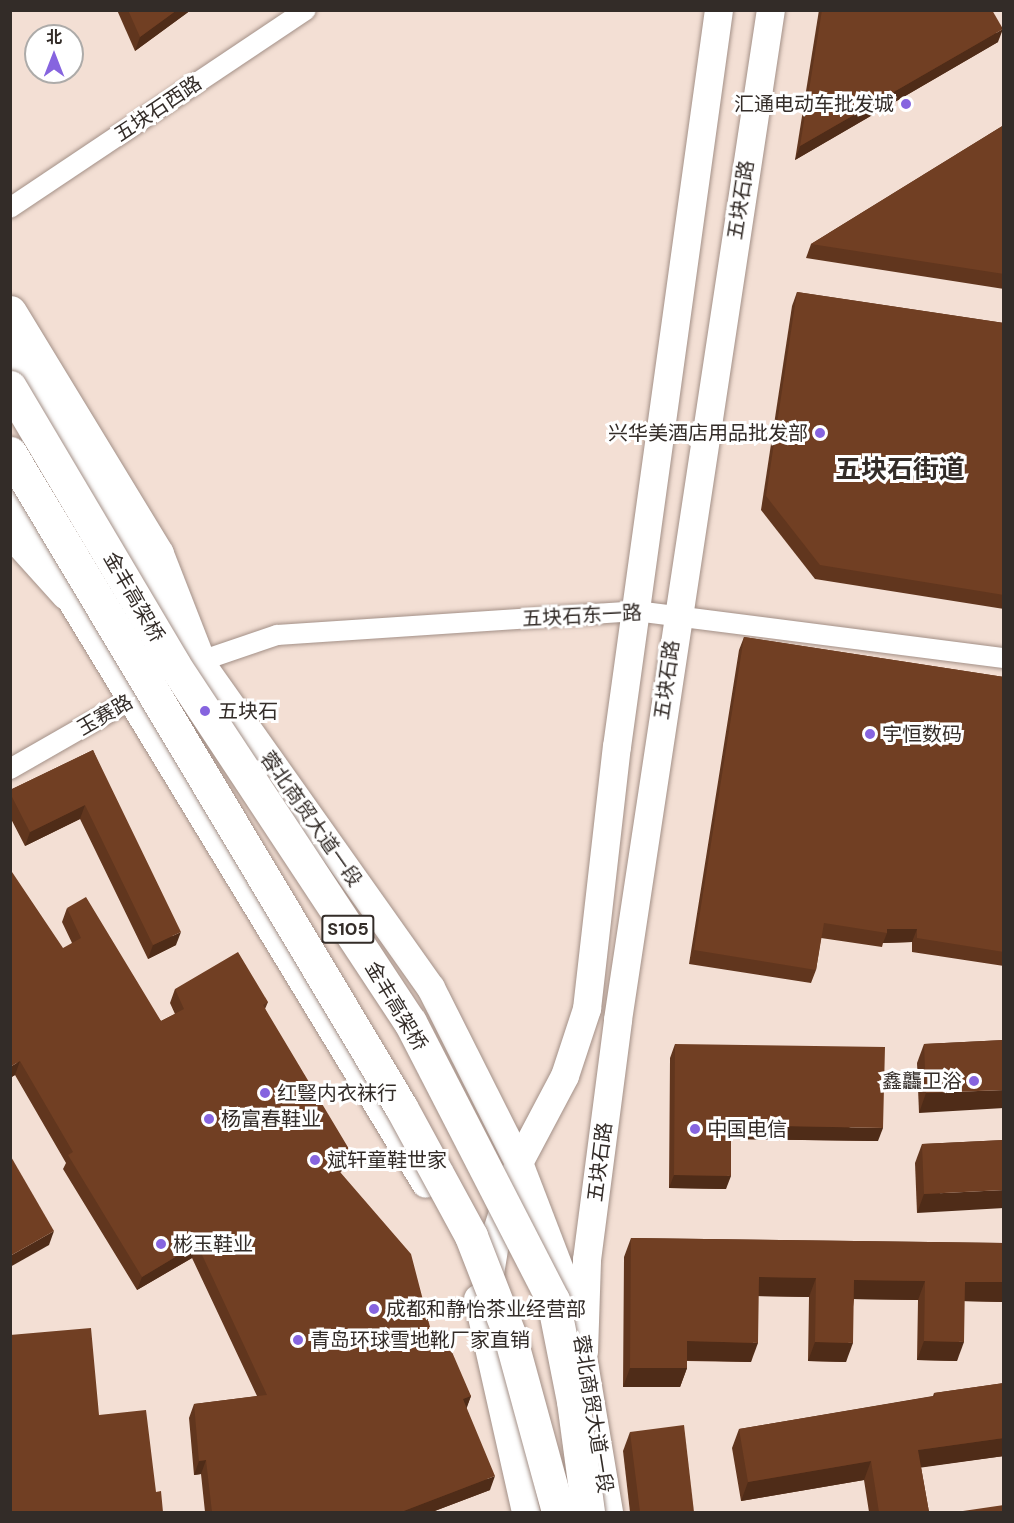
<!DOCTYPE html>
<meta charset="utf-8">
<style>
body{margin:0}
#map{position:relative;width:1014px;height:1523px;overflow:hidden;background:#f3dfd4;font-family:"DM Sans","Noto Sans SC",sans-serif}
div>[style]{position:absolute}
.roads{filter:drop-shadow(0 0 2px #a39087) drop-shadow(0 0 2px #a39087)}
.minor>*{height:20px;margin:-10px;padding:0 10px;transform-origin:10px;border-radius:10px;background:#fff}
.secondary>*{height:28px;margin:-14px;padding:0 14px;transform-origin:14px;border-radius:14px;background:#fff}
.trunk>*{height:33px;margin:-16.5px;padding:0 16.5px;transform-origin:16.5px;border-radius:16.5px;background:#fff}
.bridges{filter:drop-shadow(0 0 2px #a39087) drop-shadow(0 0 2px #a39087)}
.trunk-bridge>*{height:33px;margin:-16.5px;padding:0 16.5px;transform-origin:16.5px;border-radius:16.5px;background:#fff}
.wall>*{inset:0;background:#61361e}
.shaded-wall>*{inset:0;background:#4f2c18}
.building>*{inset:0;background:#713f23}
.dots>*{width:16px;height:16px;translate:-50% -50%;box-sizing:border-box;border:3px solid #fff;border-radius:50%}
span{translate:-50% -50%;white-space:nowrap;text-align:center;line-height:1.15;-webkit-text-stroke:6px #fff;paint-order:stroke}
.shield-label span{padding:2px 4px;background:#fff;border:2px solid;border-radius:4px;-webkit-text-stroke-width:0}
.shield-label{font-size:18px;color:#332c28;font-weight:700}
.poi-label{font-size:20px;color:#332c28}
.right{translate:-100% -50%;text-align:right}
.left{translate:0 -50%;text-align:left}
.street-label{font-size:20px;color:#332c28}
.district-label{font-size:26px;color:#332c28;font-weight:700}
.frame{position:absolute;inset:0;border:12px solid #332c28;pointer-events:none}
.north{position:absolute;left:24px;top:24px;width:60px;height:60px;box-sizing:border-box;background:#fff;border:2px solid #adaba9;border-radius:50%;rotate:0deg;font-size:16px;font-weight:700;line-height:24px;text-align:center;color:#332c28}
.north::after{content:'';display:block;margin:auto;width:21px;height:27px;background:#8664df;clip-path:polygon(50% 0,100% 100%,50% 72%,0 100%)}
</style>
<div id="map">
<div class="roads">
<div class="minor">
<div style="left:10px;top:208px;width:356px;rotate:-33.8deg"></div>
<div style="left:189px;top:665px;width:93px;rotate:-18.8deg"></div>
<div style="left:277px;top:635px;width:360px;rotate:-3.8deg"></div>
<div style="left:636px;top:611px;width:371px;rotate:7.3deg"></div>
<div style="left:10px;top:769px;width:151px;rotate:-29.8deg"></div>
</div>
<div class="secondary">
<div style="left:10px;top:358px;width:355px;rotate:58deg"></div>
<div style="left:198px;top:659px;width:403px;rotate:54.7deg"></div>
<div style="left:431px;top:988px;width:196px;rotate:63.3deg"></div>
<div style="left:519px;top:1163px;width:156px;rotate:69deg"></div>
<div style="left:575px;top:1309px;width:206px;rotate:80.5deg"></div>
<div style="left:10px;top:492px;width:116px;rotate:60.6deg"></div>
<div style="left:67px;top:593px;width:691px;rotate:58.72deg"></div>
<div style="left:478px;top:1299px;width:218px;rotate:77.3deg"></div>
<div style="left:483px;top:1316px;width:86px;rotate:-80.6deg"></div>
<div style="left:497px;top:1231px;width:71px;rotate:-72.1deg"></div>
<div style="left:519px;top:1163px;width:98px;rotate:-62.1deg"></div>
<div style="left:565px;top:1076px;width:71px;rotate:-71.8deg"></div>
<div style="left:587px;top:1009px;width:264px;rotate:-83.5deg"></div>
<div style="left:617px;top:747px;width:744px;rotate:-82.12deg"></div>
<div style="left:584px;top:1352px;width:92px;rotate:-88.1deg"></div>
<div style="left:587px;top:1260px;width:242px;rotate:-82.6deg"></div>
<div style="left:618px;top:1020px;width:1022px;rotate:-81.39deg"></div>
</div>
<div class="trunk">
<div style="left:10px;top:312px;width:283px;rotate:58.7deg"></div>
<div style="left:157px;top:554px;width:113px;rotate:68.7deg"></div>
<div style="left:10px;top:530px;width:85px;rotate:47.9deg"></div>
</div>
</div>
<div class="bridges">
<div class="trunk-bridge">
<div style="left:10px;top:387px;width:321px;rotate:59.4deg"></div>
<div style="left:173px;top:663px;width:430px;rotate:56.6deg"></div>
<div style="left:410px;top:1022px;width:313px;rotate:62.8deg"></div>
<div style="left:553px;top:1300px;width:103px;rotate:78.8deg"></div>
<div style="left:573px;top:1401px;width:112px;rotate:82.3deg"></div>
<div style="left:10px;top:453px;width:762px;rotate:59.13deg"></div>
<div style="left:401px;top:1107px;width:147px;rotate:61.5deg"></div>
<div style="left:471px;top:1236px;width:107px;rotate:68.7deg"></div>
<div style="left:510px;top:1336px;width:182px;rotate:74.7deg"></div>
</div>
</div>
<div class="wall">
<div style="clip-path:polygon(117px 10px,191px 10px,135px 51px)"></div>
<div style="clip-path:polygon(819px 10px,992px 10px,998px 42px,795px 160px)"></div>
<div style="clip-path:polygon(1004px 125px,1004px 289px,806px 258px,811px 244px)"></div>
<div style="clip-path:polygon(797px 292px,1004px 323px,1004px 609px,815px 579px,761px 510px,792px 306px)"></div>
<div style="clip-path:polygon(744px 637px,1004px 677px,1004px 966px,912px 952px,912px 942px,883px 943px,882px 947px,821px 938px,816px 970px,811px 983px,689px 964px,739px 650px)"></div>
<div style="clip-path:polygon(93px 750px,176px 945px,148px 959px,80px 819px,25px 846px,10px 817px,10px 790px)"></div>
<div style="clip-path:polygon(67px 908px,161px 1021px,175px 1014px,170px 1003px,175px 989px,268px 1002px,265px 1009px,347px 1168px,340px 1172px,436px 1350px,471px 1396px,466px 1408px,490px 1490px,432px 1512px,205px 1512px,201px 1474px,194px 1475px,189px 1418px,194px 1404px,257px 1396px,192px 1258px,137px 1290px,63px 1169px,66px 1163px,15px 1075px,10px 1078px,72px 943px,62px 922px)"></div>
<div style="clip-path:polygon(1004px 1040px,919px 1113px,917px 1063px,924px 1044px)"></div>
<div style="clip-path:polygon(675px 1044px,878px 1141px,731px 1139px,726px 1189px,669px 1188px,670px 1058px)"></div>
<div style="clip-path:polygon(1004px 1140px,917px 1213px,915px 1163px,922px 1144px)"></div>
<div style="clip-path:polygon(631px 1238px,1004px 1243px,1004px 1302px,964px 1301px,957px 1361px,917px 1360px,918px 1300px,854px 1299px,846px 1362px,808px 1361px,809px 1297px,758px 1296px,751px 1362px,687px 1361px,687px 1368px,680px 1387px,623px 1387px,624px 1257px)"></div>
<div style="clip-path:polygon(1004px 1383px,1004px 1456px,921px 1467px,929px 1512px,869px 1512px,864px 1480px,741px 1501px,732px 1448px,739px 1429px,933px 1396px,934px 1393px)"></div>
<div style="clip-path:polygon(630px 1432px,694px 1512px,630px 1512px,623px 1451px)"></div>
</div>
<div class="shaded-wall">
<div style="clip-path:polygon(177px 10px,191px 10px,135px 51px,140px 37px)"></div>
<div style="clip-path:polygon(1003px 29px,998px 42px,795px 160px,800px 146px)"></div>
<div style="clip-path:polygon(85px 805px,80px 819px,25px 846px,30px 832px)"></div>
<div style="clip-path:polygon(887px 929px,917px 929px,912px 942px,883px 943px,887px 933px)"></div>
<div style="clip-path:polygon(181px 932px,176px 945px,148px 959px,153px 945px)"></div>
<div style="clip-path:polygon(20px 1061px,15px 1075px,10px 1078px,10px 1067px)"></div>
<div style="clip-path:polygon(1004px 1090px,1004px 1108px,919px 1113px,926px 1093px)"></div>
<div style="clip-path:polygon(731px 1125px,883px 1128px,878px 1141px,726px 1139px)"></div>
<div style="clip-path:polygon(352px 1154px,347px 1168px,329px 1178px,334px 1165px)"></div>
<div style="clip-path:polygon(674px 1175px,731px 1176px,726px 1189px,669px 1188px)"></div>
<div style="clip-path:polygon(1004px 1190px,1004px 1208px,917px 1213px,924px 1194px)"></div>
<div style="clip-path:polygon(54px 1231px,49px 1245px,10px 1267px,10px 1256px)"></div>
<div style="clip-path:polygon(197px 1244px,192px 1258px,137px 1290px,142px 1277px)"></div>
<div style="clip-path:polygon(759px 1277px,816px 1278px,809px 1297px,752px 1296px)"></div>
<div style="clip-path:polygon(854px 1280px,925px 1281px,918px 1300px,848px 1299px)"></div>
<div style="clip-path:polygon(965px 1282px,1004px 1282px,1004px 1302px,958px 1301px)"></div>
<div style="clip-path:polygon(687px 1341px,758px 1343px,751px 1362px,680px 1360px)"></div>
<div style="clip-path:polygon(924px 1341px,964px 1342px,957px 1361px,917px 1360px)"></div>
<div style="clip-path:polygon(815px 1342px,853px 1343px,846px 1362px,808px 1361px)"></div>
<div style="clip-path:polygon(630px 1368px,687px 1368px,680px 1387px,623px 1387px)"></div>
<div style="clip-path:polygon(471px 1396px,466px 1410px,463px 1399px)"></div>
<div style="clip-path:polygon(1004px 1438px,1004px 1456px,911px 1469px,918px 1450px)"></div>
<div style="clip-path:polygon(206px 1460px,201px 1474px,194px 1475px,199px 1461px)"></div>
<div style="clip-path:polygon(871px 1461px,864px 1480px,741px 1501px,748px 1482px)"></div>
<div style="clip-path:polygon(495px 1476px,490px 1490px,432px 1512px,401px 1512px)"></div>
</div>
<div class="building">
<div style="clip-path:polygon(128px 10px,177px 10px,140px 37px)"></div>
<div style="clip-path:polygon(822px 10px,992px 10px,1003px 29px,800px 146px)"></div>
<div style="clip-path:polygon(1004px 125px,1004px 274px,811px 244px)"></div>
<div style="clip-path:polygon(797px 292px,1004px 323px,1004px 595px,820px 565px,766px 496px)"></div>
<div style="clip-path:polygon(744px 637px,1004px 677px,1004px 952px,917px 938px,917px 929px,887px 929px,887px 933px,824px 923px,816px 970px,694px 950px)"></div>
<div style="clip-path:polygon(93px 750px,181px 932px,153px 945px,85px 805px,30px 832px,10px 793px,10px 790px)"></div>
<div style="clip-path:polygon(10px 869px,63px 948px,81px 938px,67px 908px,86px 897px,161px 1021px,184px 1009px,175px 989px,238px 952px,268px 1002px,263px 1005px,352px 1154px,334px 1165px,411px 1254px,436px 1350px,449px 1345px,471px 1396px,463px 1399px,495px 1476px,401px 1512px,212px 1512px,206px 1460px,199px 1461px,194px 1404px,267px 1395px,197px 1244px,142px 1277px,68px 1155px,73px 1152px,20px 1061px,10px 1067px)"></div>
<div style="clip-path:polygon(1004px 1040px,1004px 1090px,926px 1093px,924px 1044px)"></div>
<div style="clip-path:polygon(675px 1044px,885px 1047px,883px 1128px,731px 1125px,731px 1176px,674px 1175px)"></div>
<div style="clip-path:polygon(1004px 1140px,1004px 1190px,924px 1194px,922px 1144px)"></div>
<div style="clip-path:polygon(10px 1155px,54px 1231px,10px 1256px)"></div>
<div style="clip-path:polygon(631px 1238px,1004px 1243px,1004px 1282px,965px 1282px,964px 1342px,924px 1341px,925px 1281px,854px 1280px,853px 1343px,815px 1342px,816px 1278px,759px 1277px,758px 1343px,687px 1341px,687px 1368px,630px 1368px)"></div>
<div style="clip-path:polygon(91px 1328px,99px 1415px,146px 1410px,156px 1492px,161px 1491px,163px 1512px,10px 1512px,10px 1335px)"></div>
<div style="clip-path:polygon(1004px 1383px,1004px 1438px,918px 1450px,929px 1512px,879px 1512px,871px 1461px,748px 1482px,739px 1429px,935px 1396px,934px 1393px)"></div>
<div style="clip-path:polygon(684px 1425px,694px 1512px,640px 1512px,630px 1432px)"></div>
<div style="clip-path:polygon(1004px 1505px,1004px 1512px,956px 1512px)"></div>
</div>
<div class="dots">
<div style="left:906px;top:104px;background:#8664df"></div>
<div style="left:820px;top:433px;background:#8664df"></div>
<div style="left:205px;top:711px;background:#8664df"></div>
<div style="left:870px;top:734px;background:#8664df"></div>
<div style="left:974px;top:1081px;background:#8664df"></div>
<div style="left:265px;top:1093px;background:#8664df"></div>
<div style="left:209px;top:1119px;background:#8664df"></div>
<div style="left:695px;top:1129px;background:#8664df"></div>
<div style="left:315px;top:1160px;background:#8664df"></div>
<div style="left:161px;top:1244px;background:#8664df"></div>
<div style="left:374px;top:1309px;background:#8664df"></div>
<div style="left:298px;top:1340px;background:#8664df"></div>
</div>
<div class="shield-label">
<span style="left:348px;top:929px">S105</span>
</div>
<div class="poi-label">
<span class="right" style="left:894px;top:104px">汇通电动车批发城</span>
<span class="right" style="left:808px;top:433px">兴华美酒店用品批发部</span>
<span class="left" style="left:218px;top:711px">五块石</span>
<span class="left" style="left:882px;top:734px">宇恒数码</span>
<span class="right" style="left:962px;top:1081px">鑫龘卫浴</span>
<span class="left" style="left:277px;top:1093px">红豎内衣袜行</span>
<span class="left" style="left:221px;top:1119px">杨富春鞋业</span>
<span class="left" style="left:707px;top:1129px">中国电信</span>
<span class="left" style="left:327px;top:1160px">斌轩童鞋世家</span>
<span class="left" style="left:173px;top:1244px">彬玉鞋业</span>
<span class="left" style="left:386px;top:1309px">成都和静怡茶业经营部</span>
<span class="left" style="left:310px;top:1340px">青岛环球雪地靴厂家直销</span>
</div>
<div class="street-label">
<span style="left:158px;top:109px;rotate:-34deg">五块石西路</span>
<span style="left:741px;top:200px;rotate:-81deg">五块石路</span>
<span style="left:134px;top:597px;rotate:60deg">金丰高架桥</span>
<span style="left:582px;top:616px;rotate:-3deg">五块石东一路</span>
<span style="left:667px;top:680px;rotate:-82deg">五块石路</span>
<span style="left:105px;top:715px;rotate:-30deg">玉赛路</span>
<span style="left:311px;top:819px;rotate:55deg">蓉北商贸大道一段</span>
<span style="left:396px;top:1006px;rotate:59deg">金丰高架桥</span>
<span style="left:600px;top:1162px;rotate:-83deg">五块石路</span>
<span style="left:593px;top:1414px;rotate:81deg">蓉北商贸大道一段</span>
</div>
<div class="district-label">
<span style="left:900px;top:470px">五块石街道</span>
</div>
<div class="frame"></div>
<div class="north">北</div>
</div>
